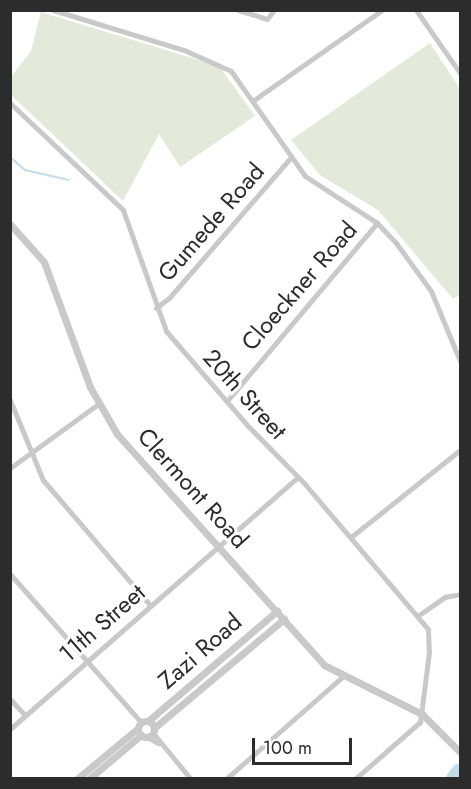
<!DOCTYPE html>
<style>
body{margin:0}
#map{position:relative;width:471px;height:789px;overflow:hidden;background:#fff;font-family:Jost,sans-serif}
div>[style]{position:absolute}
.green>*{inset:0;background:#e3ead9}
.stream>*{height:2px;margin:-1px;padding:0 1px;transform-origin:1px;border-radius:1px;background:#c4ddea}
.river>*{height:12px;margin:-6px;padding:0 6px;transform-origin:6px;border-radius:6px;background:#c4ddea}
.minor>*{height:5px;margin:-2.5px;padding:0 2.5px;transform-origin:2.5px;border-radius:2.5px;background:#c9c9c9}
.tertiary>*{height:7px;margin:-3.5px;padding:0 3.5px;transform-origin:3.5px;border-radius:3.5px;background:#c9c9c9}
.tertiary>.ring{margin:-3.5px;padding:0;box-sizing:content-box;background:none;border:7px solid #c9c9c9;border-radius:50%}
span{translate:-50% -50%;white-space:nowrap;text-align:center;line-height:1.15;-webkit-text-stroke:6px #fff;paint-order:stroke}
.street-label{font-size:24px;color:#2c2c2c}
.frame{position:absolute;inset:0;border:12px solid #2c2c2c;pointer-events:none}
.scale{position:absolute;left:252px;top:738px;width:100px;height:27px;box-sizing:border-box;border:3px solid #2c2c2c;border-top:0;padding-left:8px;font-size:18px;line-height:21px;white-space:nowrap;color:#2c2c2c;-webkit-text-stroke:4px #fff;paint-order:stroke}
</style>
<div id="map">
<div class="green">
<div style="clip-path:polygon(41px 12px,215px 65px,222px 70px,255px 116px,180px 167px,159px 134px,123px 201px,11px 95px,10px 78px,31px 51px)"></div>
<div style="clip-path:polygon(430px 43px,460px 89px,460px 295px,453px 299px,378px 210px,321px 176px,291px 140px)"></div>
</div>
<div class="stream">
<div style="left:10px;top:157px;width:20px;rotate:41deg"></div>
<div style="left:25px;top:170px;width:45px;rotate:12.8deg"></div>
</div>
<div class="river">
<div style="left:452px;top:778px;width:10px;rotate:-53deg"></div>
</div>
<div class="minor">
<div style="left:53px;top:10px;width:137px;rotate:17deg"></div>
<div style="left:184px;top:50px;width:51px;rotate:24.1deg"></div>
<div style="left:231px;top:71px;width:128px;rotate:54.8deg"></div>
<div style="left:305px;top:176px;width:86px;rotate:33.1deg"></div>
<div style="left:377px;top:223px;width:28px;rotate:46deg"></div>
<div style="left:396px;top:243px;width:59px;rotate:53.9deg"></div>
<div style="left:431px;top:291px;width:76px;rotate:67.5deg"></div>
<div style="left:238px;top:10px;width:30px;rotate:17deg"></div>
<div style="left:267px;top:19px;width:11px;rotate:-52deg"></div>
<div style="left:416px;top:10px;width:77px;rotate:55.1deg"></div>
<div style="left:254px;top:100px;width:156px;rotate:-35.1deg"></div>
<div style="left:10px;top:103px;width:156px;rotate:43.4deg"></div>
<div style="left:123px;top:210px;width:128px;rotate:70.4deg"></div>
<div style="left:166px;top:331px;width:124px;rotate:49.2deg"></div>
<div style="left:247px;top:425px;width:81px;rotate:45.5deg"></div>
<div style="left:304px;top:483px;width:192px;rotate:49.7deg"></div>
<div style="left:428px;top:629px;width:23px;rotate:88deg"></div>
<div style="left:429px;top:652px;width:71px;rotate:97.3deg"></div>
<div style="left:420px;top:722px;width:85px;rotate:138.8deg"></div>
<div style="left:156px;top:308px;width:16px;rotate:-38deg"></div>
<div style="left:169px;top:298px;width:186px;rotate:-49.1deg"></div>
<div style="left:10px;top:400px;width:87px;rotate:67.6deg"></div>
<div style="left:43px;top:480px;width:165px;rotate:49.4deg"></div>
<div style="left:227px;top:401px;width:233px;rotate:-49.9deg"></div>
<div style="left:10px;top:468px;width:109px;rotate:-36deg"></div>
<div style="left:351px;top:537px;width:139px;rotate:-38.6deg"></div>
<div style="left:10px;top:574px;width:198px;rotate:48.5deg"></div>
<div style="left:419px;top:615px;width:32px;rotate:-35deg"></div>
<div style="left:445px;top:597px;width:15px;rotate:-11deg"></div>
<div style="left:10px;top:699px;width:22px;rotate:47deg"></div>
<div style="left:10px;top:729px;width:381px;rotate:-41.2deg"></div>
<div style="left:153px;top:733px;width:58px;rotate:50.6deg"></div>
<div style="left:147px;top:737px;width:13px;rotate:29deg"></div>
<div style="left:227px;top:778px;width:153px;rotate:-41.3deg"></div>
</div>
<div class="tertiary">
<div style="left:10px;top:224px;width:51px;rotate:48.2deg"></div>
<div style="left:44px;top:262px;width:133px;rotate:69.8deg"></div>
<div style="left:90px;top:387px;width:54px;rotate:60.1deg"></div>
<div style="left:117px;top:434px;width:310px;rotate:48.1deg"></div>
<div style="left:324px;top:665px;width:110px;rotate:26.6deg"></div>
<div style="left:422px;top:714px;width:54px;rotate:45deg"></div>
<div class="ring" style="left:138px;top:721px;width:9px;height:9px"></div>
<div style="left:148px;top:721px;width:170px;rotate:-40.5deg"></div>
<div style="left:154px;top:728px;width:170px;rotate:-40deg"></div>
<div style="left:78px;top:778px;width:78px;rotate:-39.8deg"></div>
<div style="left:90px;top:778px;width:67px;rotate:-40.1deg"></div>
</div>
<div class="street-label">
<span style="left:211px;top:222px;rotate:-49deg">Gumede Road</span>
<span style="left:299px;top:286px;rotate:-49deg">Cloeckner Road</span>
<span style="left:245px;top:394px;rotate:48deg">20th Street</span>
<span style="left:193px;top:488px;rotate:48deg">Clermont Road</span>
<span style="left:102px;top:623px;rotate:-41deg">11th Street</span>
<span style="left:200px;top:651px;rotate:-41deg">Zazi Road</span>
</div>
<div class="frame"></div>
<div class="scale">100 m</div>
</div>
